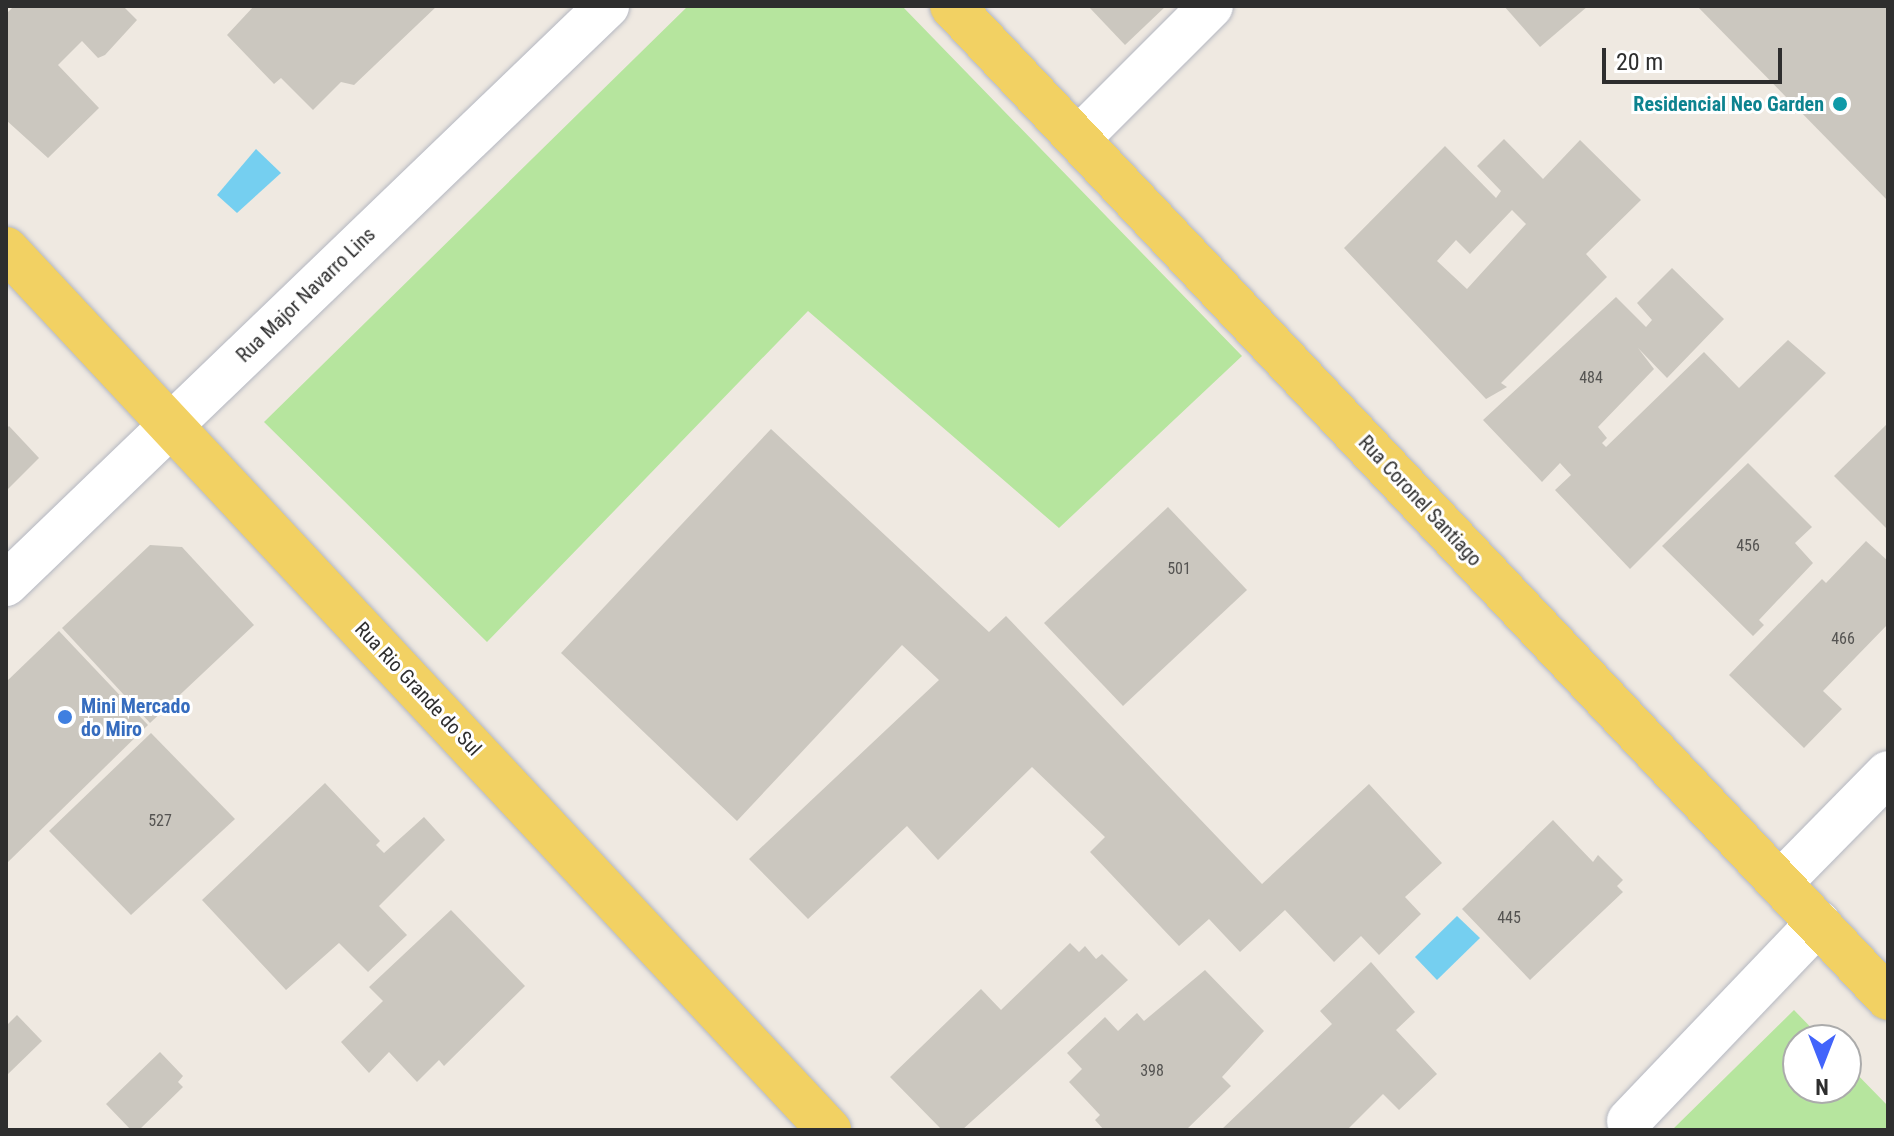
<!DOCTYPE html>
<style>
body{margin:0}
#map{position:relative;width:1894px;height:1136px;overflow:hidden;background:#efe9e1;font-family:"Roboto Condensed",sans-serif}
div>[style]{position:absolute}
.green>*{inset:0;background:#b6e59e}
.water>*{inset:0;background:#75cff0}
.building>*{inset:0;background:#cbc7bf}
.roads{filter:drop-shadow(0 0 2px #b4b7c1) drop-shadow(0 0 2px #b4b7c1)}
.minor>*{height:44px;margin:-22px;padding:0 22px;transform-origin:22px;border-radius:22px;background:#fff}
.major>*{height:44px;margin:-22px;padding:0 22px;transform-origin:22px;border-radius:22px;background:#f2d163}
.dots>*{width:22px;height:22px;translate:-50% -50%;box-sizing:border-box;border:4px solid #fff;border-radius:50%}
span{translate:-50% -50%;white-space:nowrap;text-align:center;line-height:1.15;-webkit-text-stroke:6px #fff;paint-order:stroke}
.number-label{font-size:16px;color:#555452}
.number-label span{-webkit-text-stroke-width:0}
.culture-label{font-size:20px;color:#0d838f;font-weight:700}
.right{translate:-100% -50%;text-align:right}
.street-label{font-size:20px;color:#2e2e2e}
.shop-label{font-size:20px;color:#366cbe;font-weight:700}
.left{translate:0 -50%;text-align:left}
.frame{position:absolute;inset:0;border:8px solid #2e2e2e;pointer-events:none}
.north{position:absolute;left:1782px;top:1024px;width:80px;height:80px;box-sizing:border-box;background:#fff;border:2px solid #ababab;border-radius:50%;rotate:180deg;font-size:22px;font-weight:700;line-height:32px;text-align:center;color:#2e2e2e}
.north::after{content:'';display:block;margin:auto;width:28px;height:36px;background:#4264fb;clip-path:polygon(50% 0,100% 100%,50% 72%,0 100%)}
.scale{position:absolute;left:1602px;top:48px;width:180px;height:36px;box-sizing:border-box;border:4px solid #2e2e2e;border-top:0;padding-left:10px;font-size:24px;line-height:28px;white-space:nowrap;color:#2e2e2e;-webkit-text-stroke:6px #fff;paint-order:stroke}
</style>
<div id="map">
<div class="green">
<div style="clip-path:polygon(688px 6px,902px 6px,1242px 356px,1059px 528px,808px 311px,487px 642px,264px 422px)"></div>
<div style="clip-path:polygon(1794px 1010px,1823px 1040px,1798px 1040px,1798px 1088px,1846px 1088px,1846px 1063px,1888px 1106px,1888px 1130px,1672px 1130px)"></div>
</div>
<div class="water">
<div style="clip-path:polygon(256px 149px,281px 173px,237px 213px,217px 195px)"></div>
<div style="clip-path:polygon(1457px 916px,1480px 938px,1437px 980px,1415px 957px)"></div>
</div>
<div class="building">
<div style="clip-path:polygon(14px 6px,123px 6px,137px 20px,105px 55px,98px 58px,82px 41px,58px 65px,99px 108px,48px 158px,6px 120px,6px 14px)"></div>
<div style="clip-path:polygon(254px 6px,437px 6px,354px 85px,341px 82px,313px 110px,281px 78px,274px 84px,227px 35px)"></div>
<div style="clip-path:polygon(1088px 6px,1166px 6px,1125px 45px)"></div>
<div style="clip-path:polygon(1504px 6px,1588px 6px,1540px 47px)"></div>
<div style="clip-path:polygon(1697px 6px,1888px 6px,1888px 201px)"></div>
<div style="clip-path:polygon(evenodd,1504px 139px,1543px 179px,1580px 140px,1641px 200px,1586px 254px,1607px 277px,1501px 383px,1507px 387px,1486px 399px,1344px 248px,1445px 146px,1496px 198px,1501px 191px,1477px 166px,1504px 139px,1512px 210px,1526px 224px,1467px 289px,1437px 261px,1456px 240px,1470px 254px,1512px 210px)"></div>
<div style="clip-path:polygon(1672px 268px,1724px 319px,1667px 378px,1638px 348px,1654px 369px,1598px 427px,1607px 438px,1602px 443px,1606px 447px,1704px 352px,1739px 388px,1788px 340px,1826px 373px,1630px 569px,1555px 490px,1571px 475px,1560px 463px,1542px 482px,1483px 420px,1616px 297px,1646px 327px,1652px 320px,1637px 303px)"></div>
<div style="clip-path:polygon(1888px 423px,1888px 530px,1834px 476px)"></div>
<div style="clip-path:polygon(9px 426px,39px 458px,6px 491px,6px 429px)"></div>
<div style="clip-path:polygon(771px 429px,989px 632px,1006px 616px,1262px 884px,1369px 784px,1442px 863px,1405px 897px,1421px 914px,1379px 955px,1361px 936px,1334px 962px,1285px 910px,1240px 952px,1209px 919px,1179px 946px,1090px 852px,1105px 837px,1032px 767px,938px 860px,907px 826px,808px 919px,749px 859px,939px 680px,902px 645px,737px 821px,561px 653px)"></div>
<div style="clip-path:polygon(1748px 463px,1812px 527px,1795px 543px,1813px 563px,1759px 620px,1764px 625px,1753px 636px,1662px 546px)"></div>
<div style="clip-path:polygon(1168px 507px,1247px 590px,1123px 706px,1044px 623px)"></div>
<div style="clip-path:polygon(1866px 541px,1888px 561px,1888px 624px,1823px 691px,1842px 709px,1804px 748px,1729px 675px,1822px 579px,1826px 583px)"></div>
<div style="clip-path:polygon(150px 545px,182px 547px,254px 625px,150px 723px,62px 628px)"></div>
<div style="clip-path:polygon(59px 631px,148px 725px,6px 864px,6px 682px)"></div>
<div style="clip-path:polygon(151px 733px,235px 819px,131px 915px,49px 831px)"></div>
<div style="clip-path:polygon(325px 783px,380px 841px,376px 845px,384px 853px,424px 817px,445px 840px,379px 906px,407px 935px,368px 972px,339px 943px,286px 990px,202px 900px)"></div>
<div style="clip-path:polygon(1553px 820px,1593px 862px,1598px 855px,1623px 880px,1617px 886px,1623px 892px,1530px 980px,1462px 909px)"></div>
<div style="clip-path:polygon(451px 910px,525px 986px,444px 1066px,439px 1060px,417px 1082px,389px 1052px,369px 1073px,341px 1042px,383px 1001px,369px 987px)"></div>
<div style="clip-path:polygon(1070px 943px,1079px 952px,1085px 946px,1096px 959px,1102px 954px,1128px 980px,962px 1130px,942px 1130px,890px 1077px,981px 989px,1001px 1010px)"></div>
<div style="clip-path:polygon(1371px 962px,1415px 1012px,1396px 1030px,1437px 1074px,1399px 1110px,1383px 1094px,1347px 1130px,1221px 1130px,1332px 1024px,1320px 1011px)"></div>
<div style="clip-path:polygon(1205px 970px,1264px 1031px,1222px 1077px,1231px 1086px,1186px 1130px,1104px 1130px,1095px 1120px,1100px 1115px,1069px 1082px,1082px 1069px,1067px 1053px,1105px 1017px,1118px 1031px,1137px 1013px,1144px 1021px)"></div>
<div style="clip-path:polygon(17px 1015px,42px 1041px,6px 1076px,6px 1026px)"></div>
<div style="clip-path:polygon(160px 1052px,183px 1076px,178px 1082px,183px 1087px,139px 1130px,131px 1130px,106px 1104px)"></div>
</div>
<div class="roads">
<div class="minor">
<div style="left:1078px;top:139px;width:188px;rotate:-45deg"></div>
<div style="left:6px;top:584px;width:834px;rotate:-43.88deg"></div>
<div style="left:1780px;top:883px;width:154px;rotate:-45.5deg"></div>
<div style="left:1629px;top:1121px;width:274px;rotate:-46.3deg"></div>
</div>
<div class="major">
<div style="left:952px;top:6px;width:1364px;rotate:46.66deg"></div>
<div style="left:6px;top:249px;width:1206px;rotate:46.95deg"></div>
</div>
</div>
<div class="dots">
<div style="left:1840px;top:104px;background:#0f9aa8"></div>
<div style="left:65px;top:717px;background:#3f7fe0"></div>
</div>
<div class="number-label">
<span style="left:1591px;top:378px">484</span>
<span style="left:1748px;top:546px">456</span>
<span style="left:1179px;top:569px">501</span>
<span style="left:1843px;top:639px">466</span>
<span style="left:160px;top:821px">527</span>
<span style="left:1509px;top:918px">445</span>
<span style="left:1152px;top:1071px">398</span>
</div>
<div class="culture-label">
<span class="right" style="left:1824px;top:104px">Residencial Neo Garden</span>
</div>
<div class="street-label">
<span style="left:306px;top:295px;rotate:-44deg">Rua Major Navarro Lins</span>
<span style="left:1420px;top:501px;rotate:47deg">Rua Coronel Santiago</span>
<span style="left:418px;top:689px;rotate:47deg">Rua Rio Grande do Sul</span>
</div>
<div class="shop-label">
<span class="left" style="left:81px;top:718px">Mini Mercado<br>do Miro</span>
</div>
<div class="frame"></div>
<div class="north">N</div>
<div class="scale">20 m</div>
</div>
